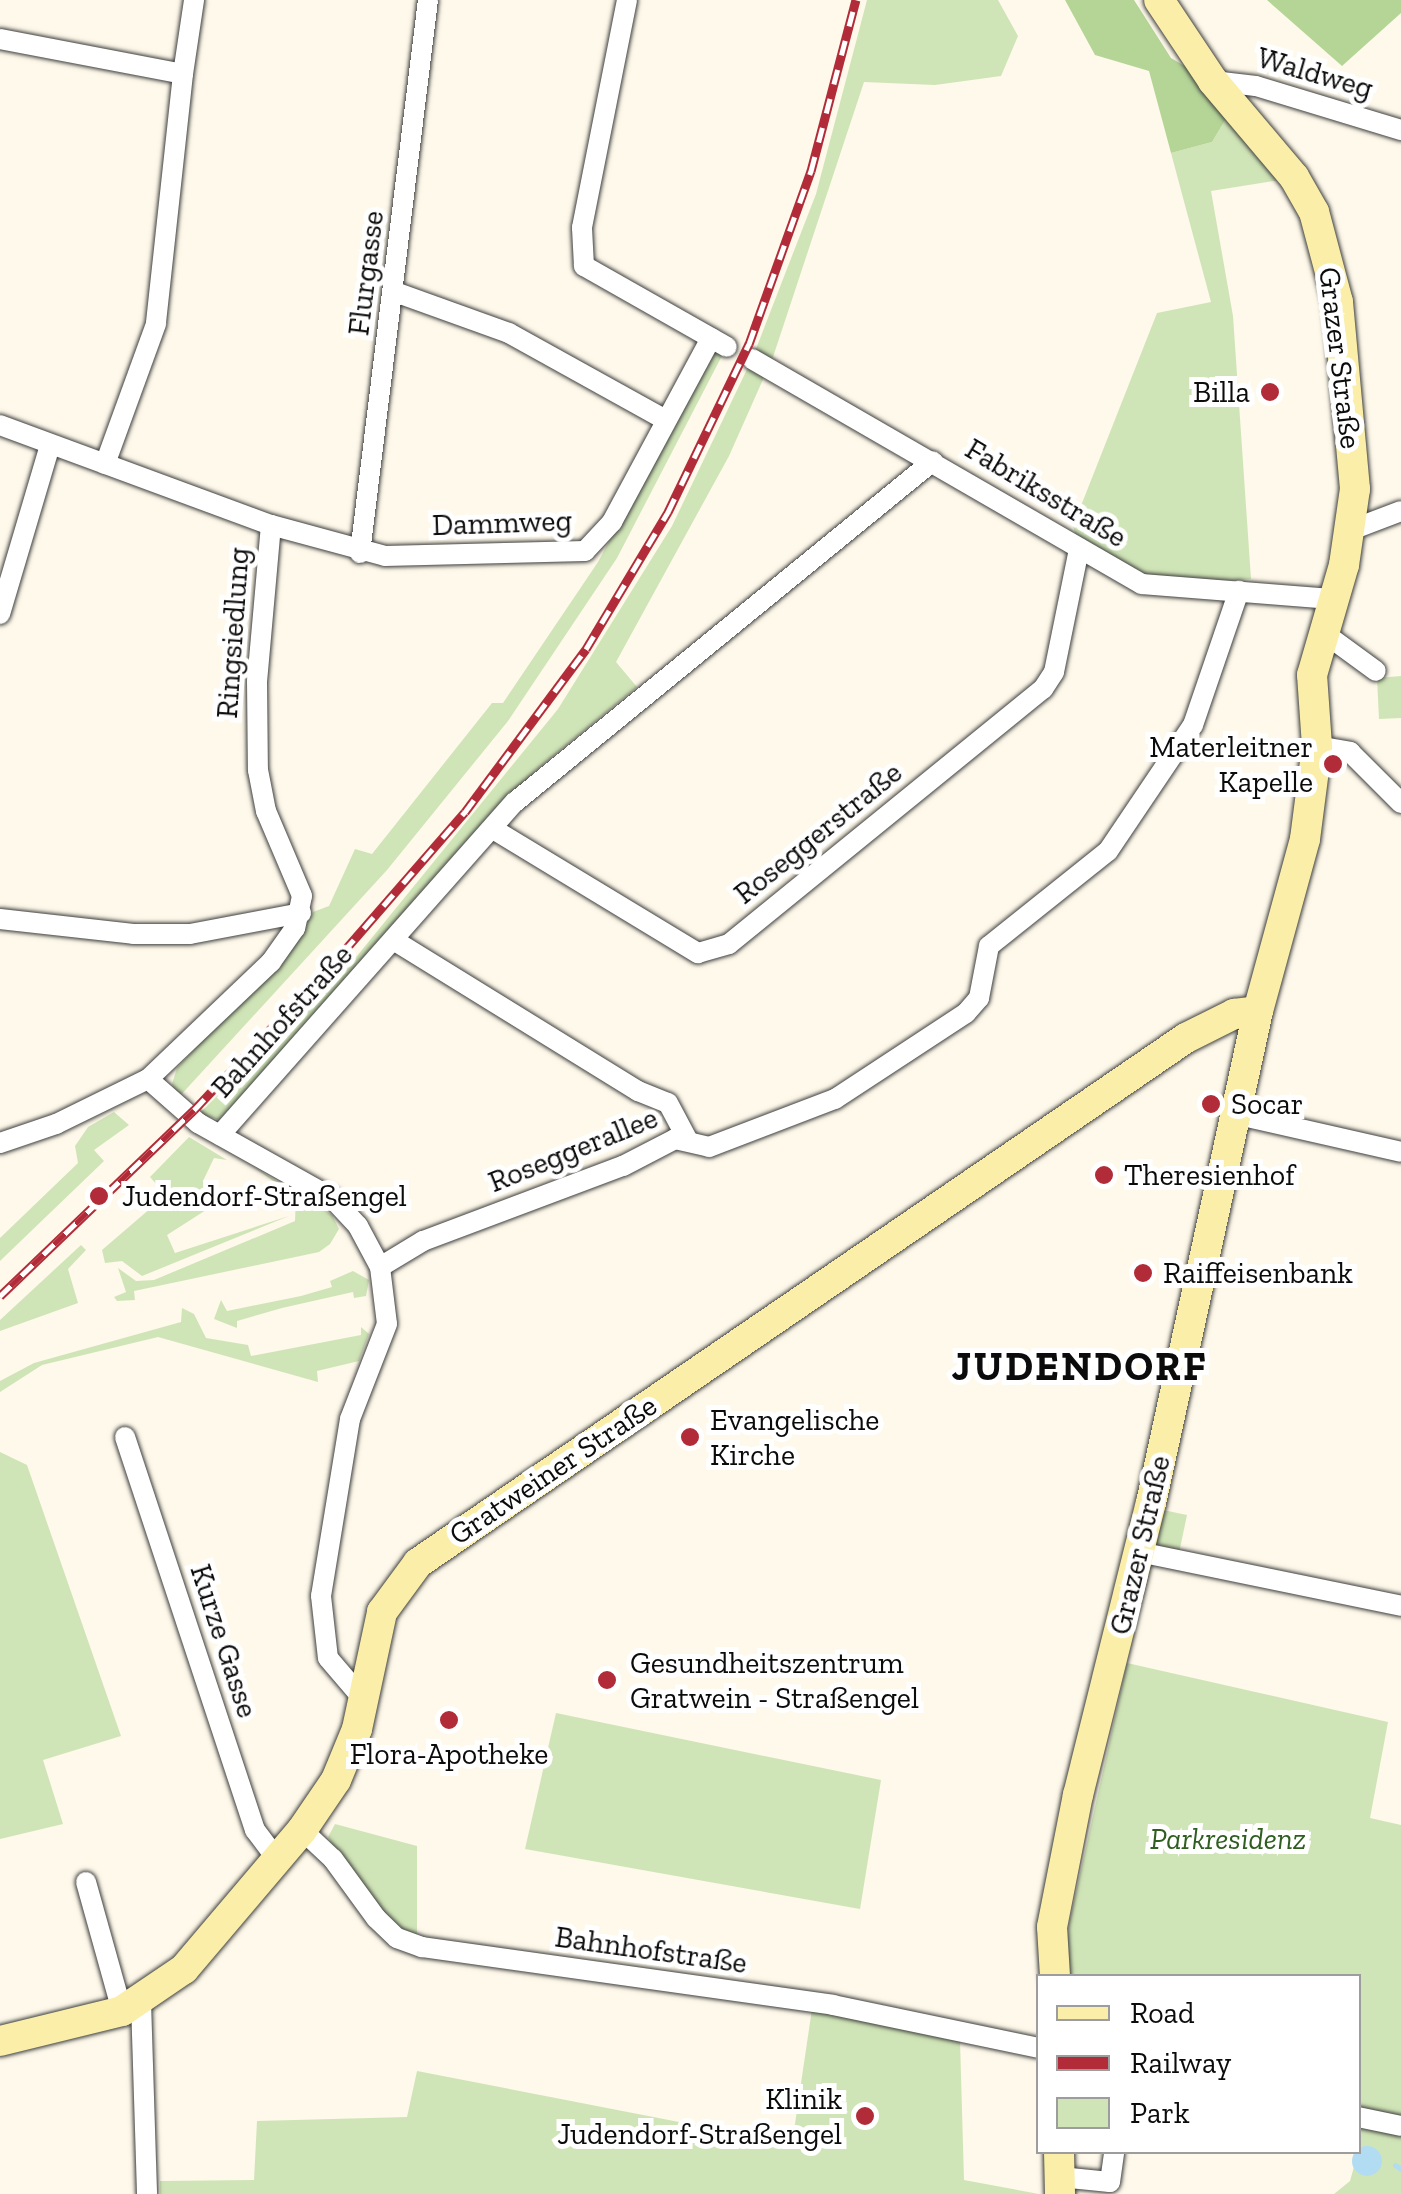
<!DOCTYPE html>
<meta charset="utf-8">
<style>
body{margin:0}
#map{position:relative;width:1401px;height:2194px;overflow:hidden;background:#fef9ea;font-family:"Zilla Slab",serif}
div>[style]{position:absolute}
.green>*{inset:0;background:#d0e5b7}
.forest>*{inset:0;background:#b5d597}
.water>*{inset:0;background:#b2dcf2}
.round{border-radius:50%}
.stream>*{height:5px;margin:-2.5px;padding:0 2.5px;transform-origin:2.5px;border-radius:2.5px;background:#b2dcf2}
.roads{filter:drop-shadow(0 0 2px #3e3e3e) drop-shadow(0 0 2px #3e3e3e)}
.street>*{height:20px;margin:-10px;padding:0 10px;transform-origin:10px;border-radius:10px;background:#fff}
.secondary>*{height:30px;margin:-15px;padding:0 15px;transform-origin:15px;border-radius:15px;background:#faeea9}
.rail>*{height:9px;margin-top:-4.5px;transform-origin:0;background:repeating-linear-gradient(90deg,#fff 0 15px,#b12c38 0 30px);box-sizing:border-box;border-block:2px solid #b12c38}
.dots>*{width:28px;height:28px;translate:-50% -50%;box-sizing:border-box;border:5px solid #fff;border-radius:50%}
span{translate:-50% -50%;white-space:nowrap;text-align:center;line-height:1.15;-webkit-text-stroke:10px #fff;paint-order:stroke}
.street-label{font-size:30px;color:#0b0b0b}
.poi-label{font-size:30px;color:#0b0b0b}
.right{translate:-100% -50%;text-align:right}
.left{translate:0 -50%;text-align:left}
.park-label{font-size:30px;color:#2f5e20;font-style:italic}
.district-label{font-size:40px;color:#0b0b0b;font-weight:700;letter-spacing:2.5px}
.legend{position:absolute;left:1036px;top:1974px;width:325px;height:180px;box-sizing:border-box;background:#fff;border:2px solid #9d9d9d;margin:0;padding:12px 18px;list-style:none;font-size:30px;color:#0b0b0b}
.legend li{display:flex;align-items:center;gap:20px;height:50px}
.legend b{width:50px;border:2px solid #9d9d9d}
</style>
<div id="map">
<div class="green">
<div style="clip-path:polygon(867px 0,998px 0,1018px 36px,1001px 76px,935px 85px,864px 82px,772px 360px,754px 354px,816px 194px)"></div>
<div style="clip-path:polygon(1227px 117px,1280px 180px,1211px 191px,1233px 316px,1251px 579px,1161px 585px,1076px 536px,1073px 526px,1157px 313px,1211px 302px,1171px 153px,1212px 142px)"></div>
<div style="clip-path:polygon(725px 350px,617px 558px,508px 721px,387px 870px,179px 1097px,172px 1084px,177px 1068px,302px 934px,313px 912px,329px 906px,355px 849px,372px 854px,492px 703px,503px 703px,598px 562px,711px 351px)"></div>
<div style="clip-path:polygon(750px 363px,765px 375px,729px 456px,616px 662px,637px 687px,535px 771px,220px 1120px,199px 1114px,357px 956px,558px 709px,672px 526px)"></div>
<div style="clip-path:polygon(1401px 676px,1401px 718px,1379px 719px,1377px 678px)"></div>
<div style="clip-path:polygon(114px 1112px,129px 1125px,94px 1150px,104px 1161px,0 1261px,0 1238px,78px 1163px,75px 1146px,88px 1127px)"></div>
<div style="clip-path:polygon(189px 1137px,227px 1160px,214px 1158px,203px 1181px,216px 1187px,206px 1210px,167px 1235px,175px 1253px,289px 1216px,142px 1276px,122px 1261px,105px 1263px,102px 1250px,166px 1195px,150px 1177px)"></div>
<div style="clip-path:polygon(252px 1166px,332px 1215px,339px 1229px,330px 1244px,319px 1252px,134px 1291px,135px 1300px,117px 1301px,114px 1297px,126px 1292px,118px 1268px,136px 1281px,154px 1280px,295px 1221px,296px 1197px)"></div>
<div style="clip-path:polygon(81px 1245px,86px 1250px,68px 1269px,78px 1303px,0 1331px,0 1320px)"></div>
<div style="clip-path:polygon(353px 1271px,369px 1280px,366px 1296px,354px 1298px,353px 1292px,282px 1308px,237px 1321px,237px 1328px,214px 1319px,221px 1300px,227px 1311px,301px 1296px,332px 1287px,330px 1281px)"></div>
<div style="clip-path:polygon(182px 1308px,194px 1314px,206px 1338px,248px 1345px,251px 1356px,361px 1335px,361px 1327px,369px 1334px,359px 1361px,317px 1371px,318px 1382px,158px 1337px,42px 1365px,0 1392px,0 1381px,34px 1363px,181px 1322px)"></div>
<div style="clip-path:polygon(0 1452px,27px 1465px,121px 1736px,43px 1760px,63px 1824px,0 1839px)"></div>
<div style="clip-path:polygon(1163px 1510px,1187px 1515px,1179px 1553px,1154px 1547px)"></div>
<div style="clip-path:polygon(1127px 1663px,1388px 1722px,1370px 1818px,1401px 1825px,1401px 2194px,1334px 2194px,1350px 2181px,1358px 2152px,1358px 1976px,1065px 1976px,1069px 1924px)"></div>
<div style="clip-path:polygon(556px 1713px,881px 1780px,860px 1909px,525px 1849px)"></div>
<div style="clip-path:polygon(335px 1824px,417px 1846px,417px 1936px,403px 1933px,349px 1874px,328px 1837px)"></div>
<div style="clip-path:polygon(812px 2009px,960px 2040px,964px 2180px,1039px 2194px,160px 2194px,160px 2181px,254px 2180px,257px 2121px,407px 2117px,417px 2071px,792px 2144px)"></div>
</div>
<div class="forest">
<div style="clip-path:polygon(1065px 0,1134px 0,1171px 58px,1193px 71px,1227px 117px,1212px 142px,1171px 153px,1149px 71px,1095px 55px)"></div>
<div style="clip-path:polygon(1267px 0,1401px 0,1401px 13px,1342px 66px)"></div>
</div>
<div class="water">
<div class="round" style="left:1352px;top:2146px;width:30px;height:30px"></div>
</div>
<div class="stream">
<div style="left:1395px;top:2165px;width:7px;rotate:34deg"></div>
</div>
<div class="roads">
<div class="street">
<div style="left:627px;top:0;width:232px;rotate:101.2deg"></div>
<div style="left:582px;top:228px;width:38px;rotate:87deg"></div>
<div style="left:584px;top:266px;width:164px;rotate:29.5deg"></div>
<div style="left:0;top:39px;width:186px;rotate:10.8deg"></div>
<div style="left:183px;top:74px;width:251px;rotate:96.2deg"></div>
<div style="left:156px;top:324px;width:149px;rotate:110deg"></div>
<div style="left:183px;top:74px;width:75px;rotate:-81.5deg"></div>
<div style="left:1213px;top:81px;width:43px;rotate:6.6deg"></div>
<div style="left:1256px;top:86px;width:152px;rotate:16.9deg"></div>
<div style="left:395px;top:292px;width:121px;rotate:19.8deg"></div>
<div style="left:509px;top:333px;width:179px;rotate:29deg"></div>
<div style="left:752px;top:359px;width:450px;rotate:30deg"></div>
<div style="left:1142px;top:584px;width:193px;rotate:4.5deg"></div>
<div style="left:0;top:425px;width:289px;rotate:20.3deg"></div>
<div style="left:271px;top:525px;width:157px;rotate:95.1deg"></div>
<div style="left:257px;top:681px;width:89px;rotate:89.4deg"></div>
<div style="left:258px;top:770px;width:42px;rotate:79deg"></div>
<div style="left:266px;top:811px;width:92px;rotate:67deg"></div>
<div style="left:302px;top:896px;width:33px;rotate:102deg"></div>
<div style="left:295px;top:928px;width:42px;rotate:125.2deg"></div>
<div style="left:271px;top:962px;width:170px;rotate:136.4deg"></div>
<div style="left:148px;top:1079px;width:102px;rotate:153.9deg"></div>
<div style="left:56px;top:1124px;width:59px;rotate:161.3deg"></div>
<div style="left:271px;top:525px;width:118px;rotate:15.2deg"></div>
<div style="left:385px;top:556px;width:200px;rotate:-1.4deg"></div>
<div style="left:585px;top:551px;width:40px;rotate:-47deg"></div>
<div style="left:612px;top:522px;width:209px;rotate:-61.7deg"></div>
<div style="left:1351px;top:530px;width:53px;rotate:-20.8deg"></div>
<div style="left:360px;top:553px;width:557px;rotate:-82.99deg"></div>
<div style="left:0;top:614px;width:176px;rotate:-73.5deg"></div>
<div style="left:1324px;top:633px;width:64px;rotate:36.2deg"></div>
<div style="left:1317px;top:746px;width:34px;rotate:10deg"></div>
<div style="left:1350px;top:752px;width:72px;rotate:45deg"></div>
<div style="left:493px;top:829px;width:240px;rotate:31.2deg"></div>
<div style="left:698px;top:953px;width:32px;rotate:-16deg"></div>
<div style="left:729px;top:944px;width:405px;rotate:-39.1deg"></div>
<div style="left:1043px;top:689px;width:20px;rotate:-57deg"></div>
<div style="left:1054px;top:672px;width:126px;rotate:-78.5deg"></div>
<div style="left:0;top:919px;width:134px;rotate:6.4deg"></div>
<div style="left:133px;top:934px;width:57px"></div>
<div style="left:190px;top:934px;width:113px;rotate:-10.7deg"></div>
<div style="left:395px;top:941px;width:286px;rotate:31.7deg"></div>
<div style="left:638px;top:1091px;width:32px;rotate:22deg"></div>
<div style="left:668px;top:1103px;width:40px;rotate:62deg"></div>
<div style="left:148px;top:1079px;width:67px;rotate:41.3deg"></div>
<div style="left:198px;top:1123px;width:154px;rotate:29.2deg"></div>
<div style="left:332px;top:1198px;width:38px;rotate:47deg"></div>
<div style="left:358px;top:1226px;width:47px;rotate:61.8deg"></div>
<div style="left:380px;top:1267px;width:57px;rotate:83deg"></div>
<div style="left:387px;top:1324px;width:102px;rotate:111.3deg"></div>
<div style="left:350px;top:1419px;width:179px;rotate:99.3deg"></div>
<div style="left:321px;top:1596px;width:62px;rotate:83.6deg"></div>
<div style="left:328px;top:1658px;width:54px;rotate:49.5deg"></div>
<div style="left:1234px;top:1114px;width:171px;rotate:12.8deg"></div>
<div style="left:220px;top:1135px;width:445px;rotate:-48.5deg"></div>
<div style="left:515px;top:802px;width:539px;rotate:-39.21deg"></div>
<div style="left:380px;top:1267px;width:50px;rotate:-31.2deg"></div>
<div style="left:423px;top:1241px;width:214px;rotate:-20.6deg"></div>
<div style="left:623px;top:1166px;width:59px;rotate:-27.4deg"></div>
<div style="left:675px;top:1139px;width:35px;rotate:13deg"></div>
<div style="left:709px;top:1147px;width:135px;rotate:-20.9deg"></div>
<div style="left:835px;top:1099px;width:157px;rotate:-33.3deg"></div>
<div style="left:966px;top:1013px;width:20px;rotate:-49deg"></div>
<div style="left:979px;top:998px;width:53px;rotate:-79.1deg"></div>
<div style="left:989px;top:946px;width:152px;rotate:-38.6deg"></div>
<div style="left:1108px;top:851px;width:152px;rotate:-56deg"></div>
<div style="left:1193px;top:725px;width:142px;rotate:-71.1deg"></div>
<div style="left:125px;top:1437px;width:414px;rotate:71.7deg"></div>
<div style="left:255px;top:1830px;width:36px;rotate:53deg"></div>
<div style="left:1139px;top:1552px;width:268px;rotate:11.6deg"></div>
<div style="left:302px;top:1830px;width:42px;rotate:43.1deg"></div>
<div style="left:333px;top:1859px;width:73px;rotate:53.9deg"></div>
<div style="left:376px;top:1918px;width:29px;rotate:44deg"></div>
<div style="left:397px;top:1938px;width:27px;rotate:20deg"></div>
<div style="left:422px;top:1947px;width:415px;rotate:8deg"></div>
<div style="left:833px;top:2005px;width:209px;rotate:11.8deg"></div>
<div style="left:86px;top:1882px;width:134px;rotate:74.4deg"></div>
<div style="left:141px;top:2002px;width:192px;rotate:88.2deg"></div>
<div style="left:1358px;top:2117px;width:44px;rotate:11.8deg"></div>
<div style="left:1060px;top:2177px;width:50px;rotate:5.7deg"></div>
<div style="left:1110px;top:2182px;width:30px;rotate:-82deg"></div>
</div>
<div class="secondary">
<div style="left:1055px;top:1976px;width:49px;rotate:-93.5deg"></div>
<div style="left:1052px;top:1927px;width:135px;rotate:-78.9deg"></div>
<div style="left:1078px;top:1795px;width:301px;rotate:-76deg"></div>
<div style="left:1151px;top:1503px;width:504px;rotate:-77.73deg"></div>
<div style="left:1258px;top:1011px;width:178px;rotate:-74.7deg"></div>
<div style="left:1305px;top:839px;width:94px;rotate:-82.6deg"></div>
<div style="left:1317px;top:746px;width:71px;rotate:-94deg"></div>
<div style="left:1312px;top:675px;width:115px;rotate:-73.8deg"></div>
<div style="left:1344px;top:565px;width:77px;rotate:-81.8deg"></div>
<div style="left:1355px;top:489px;width:188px;rotate:-95.2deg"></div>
<div style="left:1338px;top:302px;width:93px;rotate:-104.9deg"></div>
<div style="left:1314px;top:212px;width:40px;rotate:-119.7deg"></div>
<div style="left:1294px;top:177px;width:126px;rotate:-130.2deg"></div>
<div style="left:1213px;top:81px;width:97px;rotate:-123.7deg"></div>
<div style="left:0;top:2041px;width:126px;rotate:-13.8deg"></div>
<div style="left:122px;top:2011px;width:75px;rotate:-34.1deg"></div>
<div style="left:184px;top:1969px;width:182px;rotate:-49.7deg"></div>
<div style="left:302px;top:1830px;width:60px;rotate:-55.8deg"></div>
<div style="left:336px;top:1780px;width:55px;rotate:-67.6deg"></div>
<div style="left:357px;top:1729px;width:120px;rotate:-77.9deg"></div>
<div style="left:382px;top:1612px;width:61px;rotate:-53.7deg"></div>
<div style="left:418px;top:1563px;width:930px;rotate:-34.36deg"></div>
<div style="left:1186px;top:1038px;width:54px;rotate:-26.6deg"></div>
<div style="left:1234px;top:1014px;width:24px;rotate:-7deg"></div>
<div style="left:1059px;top:2152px;width:42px;rotate:88.6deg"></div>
</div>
</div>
<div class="rail">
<div style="left:0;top:1296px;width:269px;rotate:-43.8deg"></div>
<div style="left:194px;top:1110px;width:219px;rotate:-46.7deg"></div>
<div style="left:344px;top:951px;width:184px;rotate:-49deg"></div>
<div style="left:465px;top:812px;width:203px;rotate:-53.4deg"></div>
<div style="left:586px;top:649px;width:160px;rotate:-59.1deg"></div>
<div style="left:668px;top:512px;width:187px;rotate:-64.3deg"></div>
<div style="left:749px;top:344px;width:184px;rotate:-70.3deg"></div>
<div style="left:811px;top:171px;width:177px;rotate:-75.3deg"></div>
</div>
<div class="dots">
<div style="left:1270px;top:392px;background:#b12c38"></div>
<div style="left:1333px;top:764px;background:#b12c38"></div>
<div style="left:1211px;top:1104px;background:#b12c38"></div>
<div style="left:1104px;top:1175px;background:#b12c38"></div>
<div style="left:99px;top:1196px;background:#b12c38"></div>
<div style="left:1143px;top:1273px;background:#b12c38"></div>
<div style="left:690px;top:1437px;background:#b12c38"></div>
<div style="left:607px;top:1680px;background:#b12c38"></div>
<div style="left:449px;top:1720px;background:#b12c38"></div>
<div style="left:865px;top:2116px;background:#b12c38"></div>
</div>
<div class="street-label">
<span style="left:1315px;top:73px;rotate:16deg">Waldweg</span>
<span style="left:366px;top:273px;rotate:-83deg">Flurgasse</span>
<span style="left:1340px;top:358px;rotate:83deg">Grazer Straße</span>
<span style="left:1046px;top:493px;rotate:31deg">Fabriksstraße</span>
<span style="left:502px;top:523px;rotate:-2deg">Dammweg</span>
<span style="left:233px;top:633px;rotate:-86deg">Ringsiedlung</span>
<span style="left:818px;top:833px;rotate:-39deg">Roseggerstraße</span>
<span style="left:282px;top:1021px;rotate:-48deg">Bahnhofstraße</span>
<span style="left:573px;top:1150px;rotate:-22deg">Roseggerallee</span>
<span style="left:553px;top:1470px;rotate:-34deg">Gratweiner Straße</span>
<span style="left:1140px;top:1545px;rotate:-77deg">Grazer Straße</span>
<span style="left:224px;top:1641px;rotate:72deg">Kurze Gasse</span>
<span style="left:651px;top:1950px;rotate:8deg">Bahnhofstraße</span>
</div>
<div class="poi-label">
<span class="right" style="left:1250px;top:392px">Billa</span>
<span class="right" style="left:1313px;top:764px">Materleitner<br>Kapelle</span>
<span class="left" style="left:1231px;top:1104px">Socar</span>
<span class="left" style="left:1124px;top:1175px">Theresienhof</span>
<span class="left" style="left:122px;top:1196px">Judendorf-Straßengel</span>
<span class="left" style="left:1163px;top:1273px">Raiffeisenbank</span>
<span class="left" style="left:710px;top:1437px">Evangelische<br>Kirche</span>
<span class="left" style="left:630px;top:1680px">Gesundheitszentrum<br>Gratwein - Straßengel</span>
<span style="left:449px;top:1754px">Flora-Apotheke</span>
<span class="right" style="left:842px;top:2116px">Klinik<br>Judendorf-Straßengel</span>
</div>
<div class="park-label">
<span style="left:1228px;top:1839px">Parkresidenz</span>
</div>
<div class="district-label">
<span style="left:1080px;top:1366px">JUDENDORF</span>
</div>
<ul class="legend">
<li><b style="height:12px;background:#faeea9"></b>Road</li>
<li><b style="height:12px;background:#b12c38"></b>Railway</li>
<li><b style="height:28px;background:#d0e5b7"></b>Park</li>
</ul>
</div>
